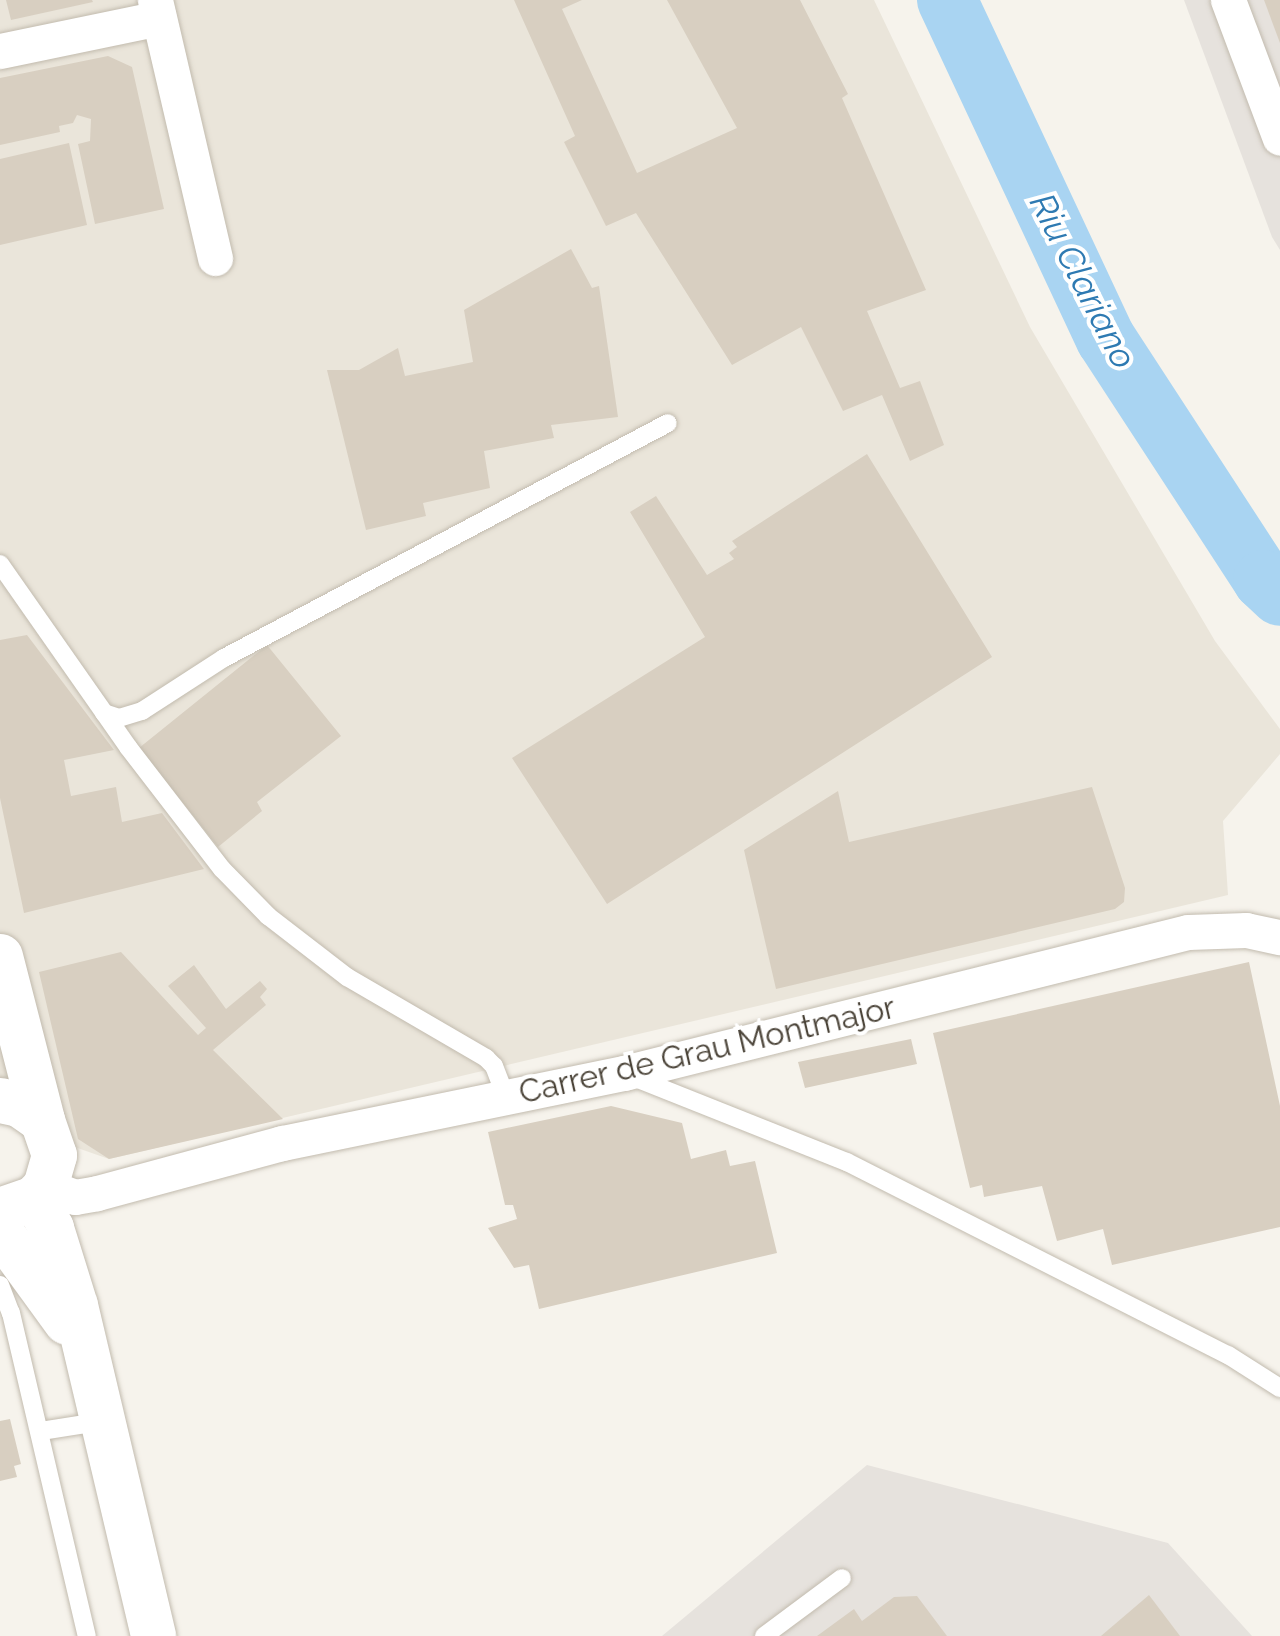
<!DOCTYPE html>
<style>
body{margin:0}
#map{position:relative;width:1280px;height:1636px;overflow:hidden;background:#f6f3ec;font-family:Raleway,sans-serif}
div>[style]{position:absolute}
.residential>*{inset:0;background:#eae5da}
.industrial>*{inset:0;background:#e6e2dd}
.river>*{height:60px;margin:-30px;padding:0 30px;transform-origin:30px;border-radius:30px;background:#a9d4f2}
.building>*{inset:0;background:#d8cfc1}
.roads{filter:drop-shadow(0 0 2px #c2bbae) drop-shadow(0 0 2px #c2bbae)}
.service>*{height:18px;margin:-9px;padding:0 9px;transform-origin:9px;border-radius:9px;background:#fff}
.minor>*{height:35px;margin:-17.5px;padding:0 17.5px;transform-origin:17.5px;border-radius:17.5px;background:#fff}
.tertiary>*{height:45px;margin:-22.5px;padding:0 22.5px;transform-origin:22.5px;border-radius:22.5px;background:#fff}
span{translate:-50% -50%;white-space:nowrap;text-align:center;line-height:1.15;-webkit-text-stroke:8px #fff;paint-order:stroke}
.street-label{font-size:32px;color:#4b4439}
.water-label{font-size:35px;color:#2e7ab2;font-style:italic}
</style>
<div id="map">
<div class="residential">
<div style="clip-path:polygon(0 0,874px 0,1030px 327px,1215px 641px,1280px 729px,1280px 754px,1223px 821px,1228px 895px,109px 1159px,0 1121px)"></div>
</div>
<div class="industrial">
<div style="clip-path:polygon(1184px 0,1280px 0,1280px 250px,1272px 237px)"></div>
<div style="clip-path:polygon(867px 1465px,1168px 1543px,1252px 1636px,662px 1636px)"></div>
</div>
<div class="river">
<div style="left:947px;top:0;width:374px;rotate:64.9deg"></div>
<div style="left:1106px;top:339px;width:288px;rotate:56.9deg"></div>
<div style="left:1263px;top:580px;width:23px;rotate:43deg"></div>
</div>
<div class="building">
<div style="clip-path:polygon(6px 0,92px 0,93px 2px,11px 20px)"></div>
<div style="clip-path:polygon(514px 0,582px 0,562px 9px,637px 173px,737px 128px,667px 0,800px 0,848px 94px,842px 98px,926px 290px,867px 311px,900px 388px,920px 381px,944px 445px,910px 461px,882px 395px,843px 411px,801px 327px,732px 365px,636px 213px,606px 226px,564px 142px,575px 136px)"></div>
<div style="clip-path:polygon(1264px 0,1280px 0,1280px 43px)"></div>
<div style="clip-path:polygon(108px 56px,132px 67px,164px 209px,95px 224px,78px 144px,90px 141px,91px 119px,77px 115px,73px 123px,59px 126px,60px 132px,0 145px,0 78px)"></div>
<div style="clip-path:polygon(69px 143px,87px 225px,0 245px,0 159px)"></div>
<div style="clip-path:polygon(571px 249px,592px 288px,599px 286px,618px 417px,551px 425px,554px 438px,484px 451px,490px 488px,423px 503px,426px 516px,366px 530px,327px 370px,359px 370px,398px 348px,405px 376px,473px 362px,464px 310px)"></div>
<div style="clip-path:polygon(867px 454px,992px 657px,607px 904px,512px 758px,705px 637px,630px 512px,656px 496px,707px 575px,734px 559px,729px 553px,737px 547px,732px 541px)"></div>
<div style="clip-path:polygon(27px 635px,114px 750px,64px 760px,71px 796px,116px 787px,122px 822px,162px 813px,204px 869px,24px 913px,0 798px,0 640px)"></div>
<div style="clip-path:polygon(267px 645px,341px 736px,257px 802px,262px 811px,218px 847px,139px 748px)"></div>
<div style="clip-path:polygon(1092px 787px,1125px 888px,1124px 902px,1115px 909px,776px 989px,744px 850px,838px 791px,849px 842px)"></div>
<div style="clip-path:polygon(121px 952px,198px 1035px,206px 1028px,168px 986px,194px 965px,226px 1009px,260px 981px,267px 989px,260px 997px,266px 1005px,213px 1050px,283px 1119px,109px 1159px,78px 1139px,39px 972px)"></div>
<div style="clip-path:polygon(1249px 962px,1280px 1106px,1280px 1227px,1112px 1265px,1103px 1229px,1057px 1241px,1042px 1186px,984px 1197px,982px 1185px,970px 1188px,933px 1033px)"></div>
<div style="clip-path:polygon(911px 1039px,917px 1064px,805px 1088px,798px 1062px)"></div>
<div style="clip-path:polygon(611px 1106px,682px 1123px,691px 1159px,726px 1150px,730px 1166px,755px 1161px,777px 1253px,539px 1309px,529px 1265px,514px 1268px,488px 1228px,517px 1219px,513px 1205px,505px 1205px,488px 1132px)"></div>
<div style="clip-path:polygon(10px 1419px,21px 1464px,14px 1466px,17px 1477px,0 1481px,0 1421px)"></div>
<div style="clip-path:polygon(1149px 1595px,1180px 1636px,1101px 1636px)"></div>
<div style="clip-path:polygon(917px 1596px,947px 1636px,817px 1636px,854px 1609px,862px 1621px,894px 1597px)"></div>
</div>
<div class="roads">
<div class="service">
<div style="left:0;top:564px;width:223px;rotate:55deg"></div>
<div style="left:128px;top:747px;width:154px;rotate:52.4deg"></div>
<div style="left:222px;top:869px;width:66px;rotate:45.6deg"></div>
<div style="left:268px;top:916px;width:100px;rotate:37.7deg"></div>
<div style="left:347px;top:977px;width:161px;rotate:30.2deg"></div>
<div style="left:486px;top:1058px;width:11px;rotate:45deg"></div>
<div style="left:494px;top:1066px;width:34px;rotate:69deg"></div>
<div style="left:104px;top:713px;width:16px;rotate:18deg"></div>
<div style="left:119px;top:718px;width:24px;rotate:-17deg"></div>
<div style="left:142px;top:711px;width:98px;rotate:-32.9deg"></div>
<div style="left:224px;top:658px;width:502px;rotate:-27.89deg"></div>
<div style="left:633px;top:1077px;width:230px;rotate:21.7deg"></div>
<div style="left:847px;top:1162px;width:427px;rotate:26.9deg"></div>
<div style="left:1228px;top:1355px;width:62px;rotate:32.4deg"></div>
<div style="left:0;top:1285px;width:30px;rotate:69deg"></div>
<div style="left:11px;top:1313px;width:332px;rotate:76.8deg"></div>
<div style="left:41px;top:1431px;width:64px;rotate:-9deg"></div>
<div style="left:764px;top:1636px;width:97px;rotate:-36.6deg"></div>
</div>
<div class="minor">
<div style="left:155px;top:0;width:265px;rotate:76.9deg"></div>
<div style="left:1228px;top:0;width:147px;rotate:69.4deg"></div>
<div style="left:0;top:51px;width:162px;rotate:-11.7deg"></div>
<div style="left:45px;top:1186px;width:32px;rotate:20deg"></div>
<div style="left:75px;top:1197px;width:22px;rotate:-10deg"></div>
<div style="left:97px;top:1193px;width:192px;rotate:-15.1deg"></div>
<div style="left:282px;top:1143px;width:349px;rotate:-11.6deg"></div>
<div style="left:624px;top:1073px;width:581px;rotate:-14.04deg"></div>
<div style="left:1188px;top:932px;width:58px;rotate:-2deg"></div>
<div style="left:1246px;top:930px;width:35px;rotate:12deg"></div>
</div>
<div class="tertiary">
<div style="left:0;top:956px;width:169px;rotate:75.6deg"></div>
<div style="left:0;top:1100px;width:19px;rotate:12deg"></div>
<div style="left:19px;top:1104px;width:28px;rotate:35deg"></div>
<div style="left:42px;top:1120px;width:37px;rotate:71deg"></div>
<div style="left:54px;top:1155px;width:32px;rotate:106deg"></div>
<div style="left:45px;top:1186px;width:16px;rotate:133deg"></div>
<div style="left:34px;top:1198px;width:36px;rotate:161deg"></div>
<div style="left:34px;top:1198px;width:34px;rotate:60deg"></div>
<div style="left:51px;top:1228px;width:81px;rotate:72.7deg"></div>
<div style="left:75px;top:1305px;width:340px;rotate:76.7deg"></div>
<div style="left:0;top:1231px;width:112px;rotate:54deg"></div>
</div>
</div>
<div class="street-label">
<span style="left:707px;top:1050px;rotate:-13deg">Carrer de Grau Montmajor</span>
</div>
<div class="water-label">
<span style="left:1083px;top:281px;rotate:63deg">Riu Clariano</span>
</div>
</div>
